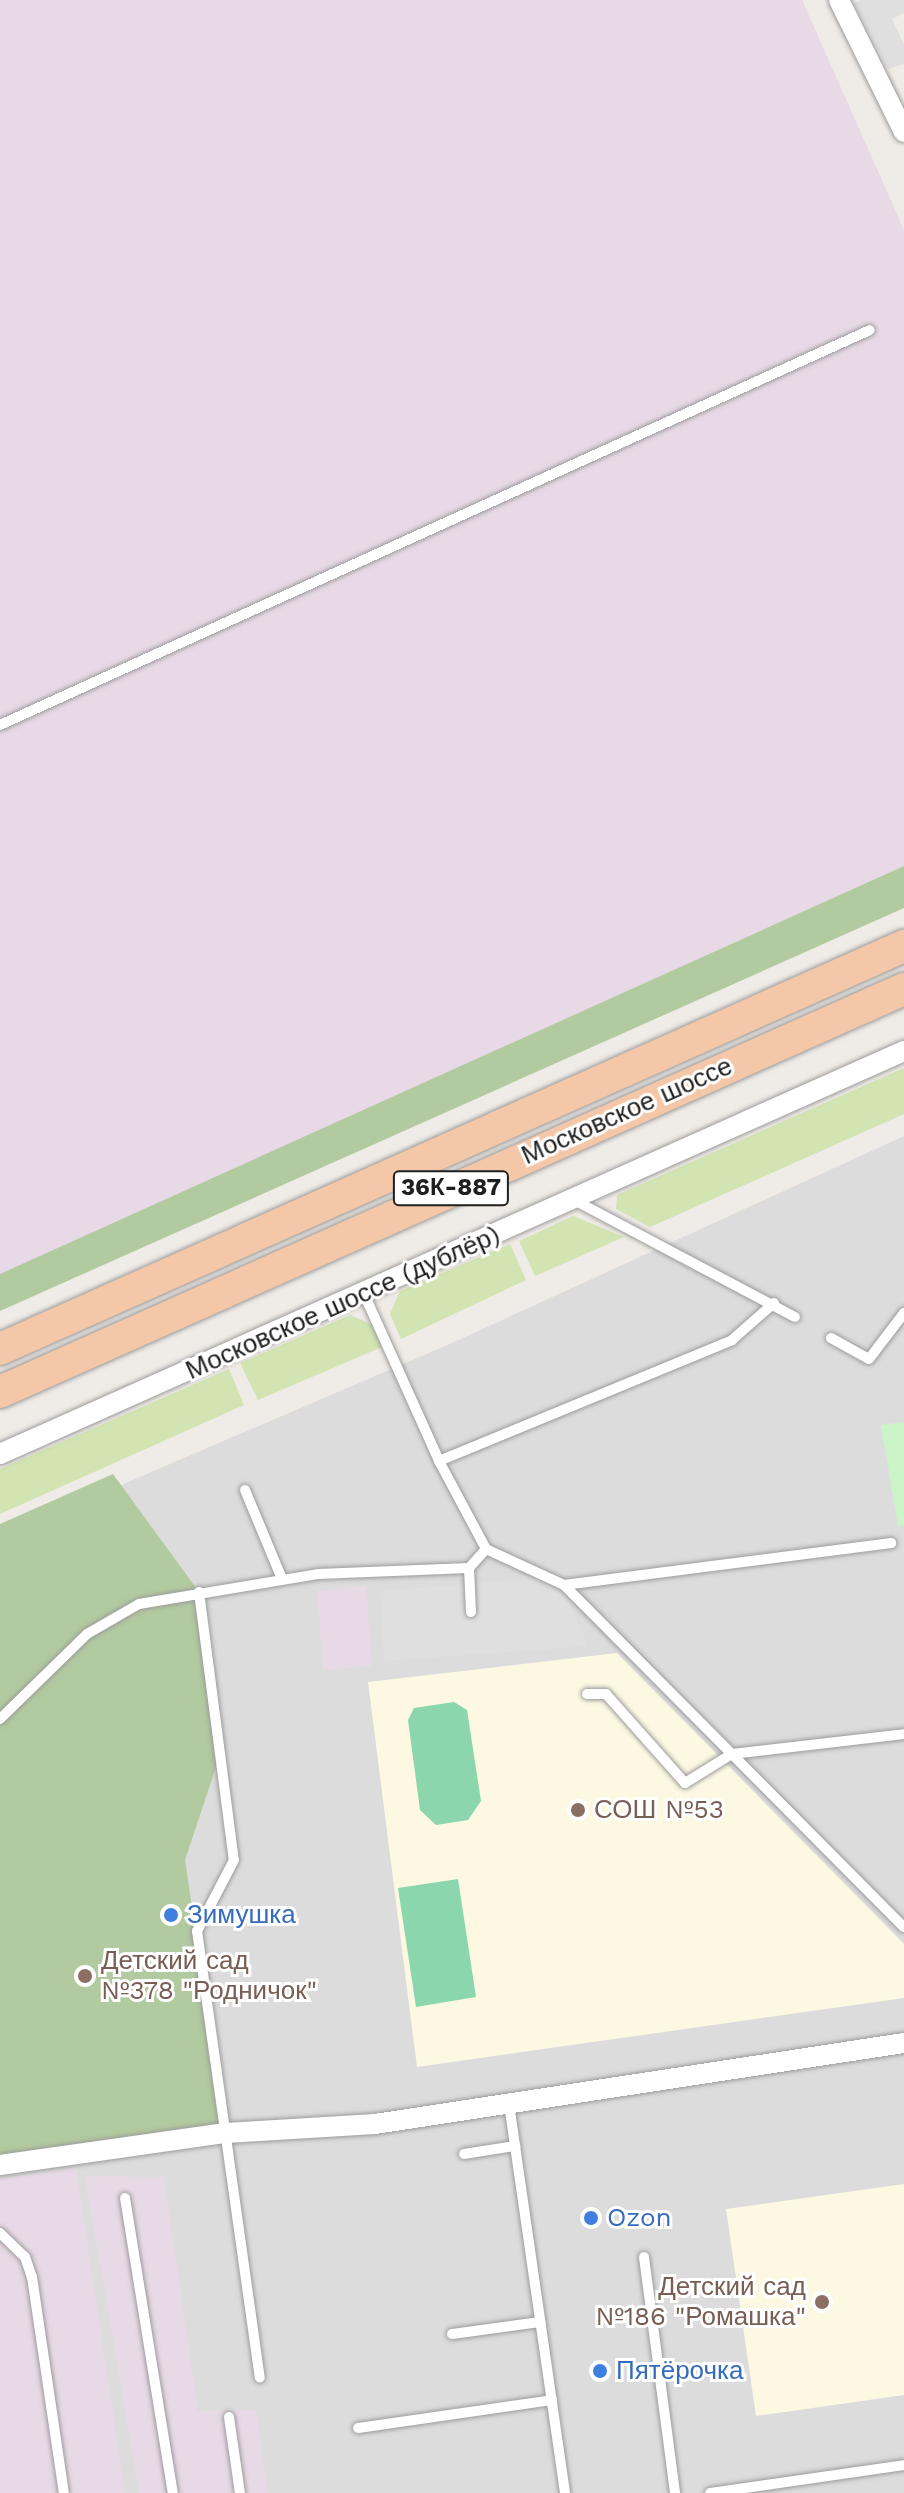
<!DOCTYPE html>
<meta charset="utf-8">
<style>
body{margin:0}
#map{position:relative;width:904px;height:2493px;overflow:hidden;background:#efebe6;font-family:"Work Sans",sans-serif}
div>[style]{position:absolute}
.residential>*{inset:0;background:#dddcdc}
.industrial>*{inset:0;background:#e7d9e6}
.education>*{inset:0;background:#fcf8e2}
.grass>*{inset:0;background:#d1e4b1}
.forest>*{inset:0;background:#b2ca9f}
.park>*{inset:0;background:#cbf4c8}
.pitch>*{inset:0;background:#8cd6ae}
.parking>*{inset:0;background:#dfdfdf}
.roads{filter:drop-shadow(0 0 2px #9c9c9c) drop-shadow(0 0 2px #9c9c9c)}
.lane>*{height:10px;margin:-5px;padding:0 5px;transform-origin:5px;border-radius:5px;background:#fff}
.street>*{height:20px;margin:-10px;padding:0 10px;transform-origin:10px;border-radius:10px;background:#fff}
.primary>*{height:32px;margin:-16px;padding:0 16px;transform-origin:16px;border-radius:16px;background:#f3c7a7}
.dots>*{width:22px;height:22px;translate:-50% -50%;box-sizing:border-box;border:4px solid #fff;border-radius:50%}
span{translate:-50% -50%;white-space:nowrap;text-align:center;line-height:1.15;-webkit-text-stroke:6px #fff;paint-order:stroke}
.shield-label span{padding:2px 6px;background:#fff;border:2px solid;border-radius:6px;-webkit-text-stroke-width:0}
.shield-label{font-size:24px;color:#1f1f1f;font-weight:700}
.street-label{font-size:26px;color:#1f1f1f}
.education-label{font-size:26px;color:#785e54}
.left{translate:0 -50%;text-align:left}
.right{translate:-100% -50%;text-align:right}
.shop-label{font-size:26px;color:#366cbe}
</style>
<div id="map">
<div class="residential">
<div style="clip-path:polygon(904px 1136px,904px 2493px,0 2493px,0 1537px,452px 1343px)"></div>
</div>
<div class="industrial">
<div style="clip-path:polygon(0 0,802px 0,904px 230px,904px 866px,0 1275px)"></div>
<div style="clip-path:polygon(366px 1586px,372px 1666px,323px 1670px,317px 1590px)"></div>
<div style="clip-path:polygon(76px 2168px,125px 2493px,0 2493px,0 2179px)"></div>
<div style="clip-path:polygon(85px 2176px,164px 2177px,198px 2411px,256px 2410px,268px 2493px,139px 2493px)"></div>
</div>
<div class="education">
<div style="clip-path:polygon(617px 1653px,904px 1944px,904px 1998px,417px 2067px,368px 1682px)"></div>
<div style="clip-path:polygon(904px 2184px,904px 2395px,756px 2416px,726px 2209px)"></div>
</div>
<div class="grass">
<div style="clip-path:polygon(904px 1068px,904px 1114px,650px 1227px,616px 1209px,617px 1195px)"></div>
<div style="clip-path:polygon(573px 1216px,624px 1237px,535px 1276px,519px 1241px)"></div>
<div style="clip-path:polygon(510px 1244px,526px 1280px,401px 1339px,390px 1314px,400px 1291px)"></div>
<div style="clip-path:polygon(350px 1315px,375px 1326px,382px 1347px,258px 1400px,240px 1363px)"></div>
<div style="clip-path:polygon(229px 1369px,244px 1405px,0 1514px,0 1469px)"></div>
</div>
<div class="forest">
<div style="clip-path:polygon(904px 866px,904px 908px,0 1311px,0 1274px)"></div>
<div style="clip-path:polygon(113px 1474px,199px 1592px,220px 1755px,185px 1860px,226px 2133px,0 2166px,0 1524px)"></div>
</div>
<div class="park">
<div style="clip-path:polygon(904px 1422px,904px 1525px,898px 1526px,881px 1425px)"></div>
</div>
<div class="pitch">
<div style="clip-path:polygon(454px 1702px,467px 1710px,481px 1801px,468px 1820px,436px 1825px,420px 1810px,408px 1720px,414px 1708px)"></div>
<div style="clip-path:polygon(458px 1879px,476px 1997px,416px 2007px,398px 1888px)"></div>
</div>
<div class="parking">
<div style="clip-path:polygon(862px 0,904px 0,904px 13px,892px 19px,904px 45px,904px 64px,888px 69px,854px 3px)"></div>
<div style="clip-path:polygon(540px 1578px,566px 1596px,588px 1646px,384px 1661px,380px 1591px)"></div>
</div>
<div class="roads">
<div class="lane">
<div style="left:0;top:725px;width:955px;rotate:-24.42deg"></div>
<div style="left:574px;top:1200px;width:250px;rotate:27.9deg"></div>
<div style="left:365px;top:1296px;width:181px;rotate:65.8deg"></div>
<div style="left:439px;top:1461px;width:100px;rotate:61.9deg"></div>
<div style="left:486px;top:1549px;width:86px;rotate:24.8deg"></div>
<div style="left:564px;top:1585px;width:482px;rotate:45.2deg"></div>
<div style="left:831px;top:1338px;width:43px;rotate:28.9deg"></div>
<div style="left:869px;top:1359px;width:58px;rotate:-52.7deg"></div>
<div style="left:439px;top:1461px;width:317px;rotate:-22.4deg"></div>
<div style="left:732px;top:1340px;width:56px;rotate:-41.4deg"></div>
<div style="left:245px;top:1490px;width:96px;rotate:67.4deg"></div>
<div style="left:469px;top:1568px;width:44px;rotate:87.4deg"></div>
<div style="left:564px;top:1585px;width:330px;rotate:-7.3deg"></div>
<div style="left:199px;top:1592px;width:270px;rotate:82.6deg"></div>
<div style="left:234px;top:1860px;width:80px;rotate:117.5deg"></div>
<div style="left:197px;top:1931px;width:451px;rotate:82deg"></div>
<div style="left:587px;top:1694px;width:19px"></div>
<div style="left:606px;top:1694px;width:119px;rotate:48.4deg"></div>
<div style="left:685px;top:1783px;width:55px;rotate:-31.7deg"></div>
<div style="left:732px;top:1754px;width:173px;rotate:-6.6deg"></div>
<div style="left:0;top:1719px;width:122px;rotate:-44.3deg"></div>
<div style="left:87px;top:1634px;width:60px;rotate:-30deg"></div>
<div style="left:139px;top:1604px;width:181px;rotate:-9.5deg"></div>
<div style="left:318px;top:1574px;width:151px;rotate:-2.3deg"></div>
<div style="left:469px;top:1568px;width:25px;rotate:-48deg"></div>
<div style="left:509px;top:2104px;width:393px;rotate:81.8deg"></div>
<div style="left:464px;top:2154px;width:52px;rotate:-8.9deg"></div>
<div style="left:125px;top:2198px;width:299px;rotate:80.8deg"></div>
<div style="left:0;top:2233px;width:35px;rotate:44deg"></div>
<div style="left:25px;top:2257px;width:21px;rotate:71deg"></div>
<div style="left:32px;top:2277px;width:218px;rotate:81.6deg"></div>
<div style="left:644px;top:2257px;width:238px;rotate:82.5deg"></div>
<div style="left:452px;top:2334px;width:89px;rotate:-7.8deg"></div>
<div style="left:229px;top:2417px;width:77px;rotate:81.8deg"></div>
<div style="left:358px;top:2428px;width:196px;rotate:-8.2deg"></div>
<div style="left:710px;top:2493px;width:196px;rotate:-8.2deg"></div>
</div>
<div class="street">
<div style="left:839px;top:0;width:147px;rotate:63.8deg"></div>
<div style="left:0;top:1454px;width:990px;rotate:-24.03deg"></div>
<div style="left:0;top:2165px;width:228px;rotate:-8.1deg"></div>
<div style="left:226px;top:2133px;width:149px;rotate:-3.5deg"></div>
<div style="left:375px;top:2124px;width:535px;rotate:-8.71deg"></div>
</div>
<div class="primary">
<div style="left:0;top:1349px;width:990px;rotate:-24.03deg"></div>
<div style="left:0;top:1392px;width:990px;rotate:-24.03deg"></div>
</div>
</div>
<div class="dots">
<div style="left:578px;top:1810px;background:#8d6e63"></div>
<div style="left:171px;top:1915px;background:#3f7fe0"></div>
<div style="left:85px;top:1976px;background:#8d6e63"></div>
<div style="left:591px;top:2218px;background:#3f7fe0"></div>
<div style="left:822px;top:2302px;background:#8d6e63"></div>
<div style="left:600px;top:2371px;background:#3f7fe0"></div>
</div>
<div class="shield-label">
<span style="left:451px;top:1188px">36К-887</span>
</div>
<div class="street-label">
<span style="left:627px;top:1111px;rotate:-24deg">Московское шоссе</span>
<span style="left:343px;top:1303px;rotate:-24deg">Московское шоссе (дублёр)</span>
</div>
<div class="education-label">
<span class="left" style="left:594px;top:1810px">СОШ №53</span>
<span class="left" style="left:101px;top:1976px">Детский сад<br>№378 "Родничок"</span>
<span class="right" style="left:806px;top:2302px">Детский сад<br>№186 "Ромашка"</span>
</div>
<div class="shop-label">
<span class="left" style="left:187px;top:1915px">Зимушка</span>
<span class="left" style="left:607px;top:2218px">Ozon</span>
<span class="left" style="left:616px;top:2371px">Пятёрочка</span>
</div>
</div>
